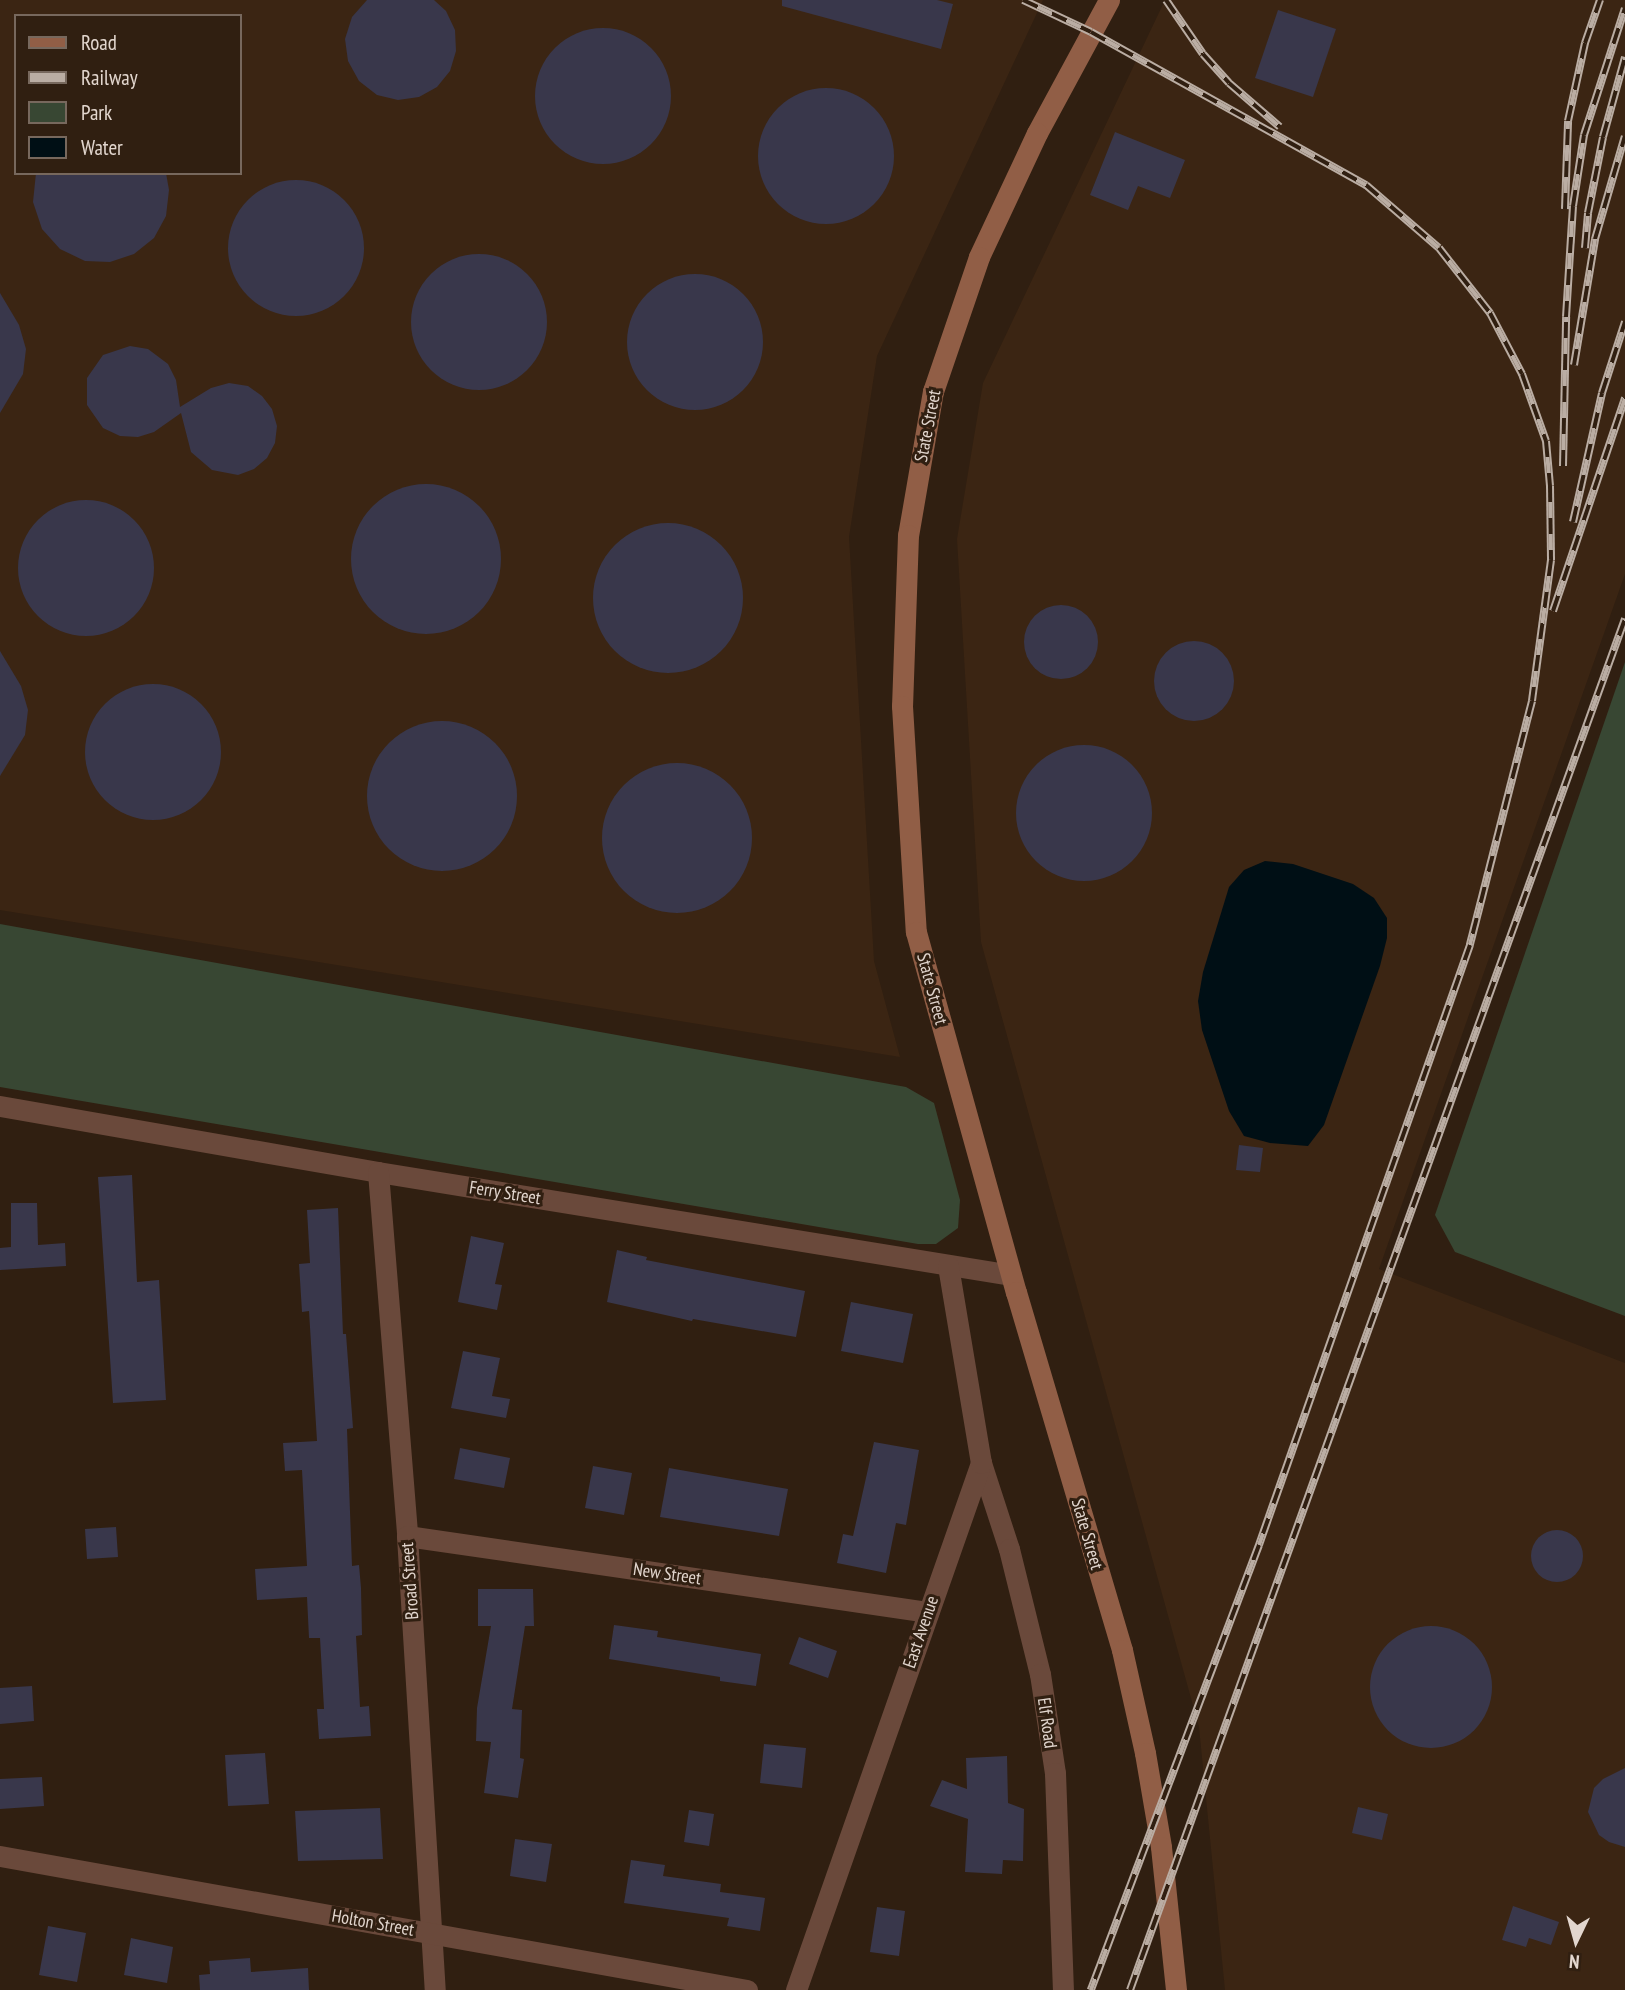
<!DOCTYPE html>
<style>
body{margin:0}
#map{position:relative;width:1625px;height:1990px;overflow:hidden;background:#301f11;font-family:"PT Sans Narrow",sans-serif}
div>[style]{position:absolute}
.built>*{inset:0;background:#3b2513}
.green>*{inset:0;background:#384733}
.water>*{inset:0;background:#000f15}
.building>*{inset:0;background:#39374b}
.round{border-radius:50%}
.street>*{height:21px;margin:-10.5px;padding:0 10.5px;transform-origin:10.5px;border-radius:10.5px;background:#6a493b}
.secondary>*{height:21px;margin:-10.5px;padding:0 10.5px;transform-origin:10.5px;border-radius:10.5px;background:#915e46}
.rail>*{height:8px;margin-top:-4px;transform-origin:0;background:repeating-linear-gradient(90deg,#301f11 0 16px,#baada3 0 32px);box-sizing:border-box;border-block:2px solid #baada3}
span{translate:-50% -50%;white-space:nowrap;text-align:center;line-height:1.15;-webkit-text-stroke:6px #301f11;paint-order:stroke}
.street-label{font-size:18px;color:#e2d6ce}
.legend{position:absolute;left:14px;top:14px;width:228px;height:161px;box-sizing:border-box;background:#301f11;border:2px solid #77685d;margin:0;padding:9px 12px;list-style:none;font-size:21px;color:#e2d6ce}
.legend li{display:flex;align-items:center;gap:14px;height:35px}
.legend b{width:35px;border:2px solid #77685d}
.north{position:absolute;left:1541px;top:1906px;width:70px;height:70px;-webkit-text-stroke:5px #301f11;paint-order:stroke;rotate:185deg;font-size:19px;font-weight:700;line-height:28px;text-align:center;color:#e2d6ce}
.north::after{content:'';display:block;margin:auto;width:24px;height:32px;background:#e2d6ce;clip-path:polygon(50% 0,100% 100%,50% 72%,0 100%)}
</style>
<div id="map">
<div class="built">
<div style="clip-path:polygon(evenodd,0 0,1043px 0,877px 356px,849px 537px,874px 961px,900px 1057px,0 910px,0 0,16px 16px,240px 16px,240px 173px,16px 173px,16px 16px)"></div>
<div style="clip-path:polygon(1165px 0,1625px 0,1625px 574px,1379px 1269px,1625px 1363px,1625px 1990px,1225px 1990px,1199px 1727px,981px 942px,957px 539px,983px 383px)"></div>
</div>
<div class="green">
<div style="clip-path:polygon(1625px 662px,1625px 1316px,1455px 1252px,1435px 1215px)"></div>
<div style="clip-path:polygon(0 924px,906px 1087px,934px 1103px,960px 1200px,958px 1228px,936px 1244px,918px 1244px,0 1087px)"></div>
</div>
<div class="water">
<div style="clip-path:polygon(1265px 861px,1293px 864px,1353px 884px,1374px 898px,1387px 918px,1387px 938px,1380px 966px,1324px 1125px,1308px 1146px,1270px 1143px,1244px 1136px,1229px 1111px,1202px 1030px,1198px 1001px,1203px 972px,1229px 887px,1244px 870px)"></div>
</div>
<div class="building">
<div style="clip-path:polygon(367px 0,434px 0,446px 11px,455px 30px,456px 51px,450px 71px,437px 87px,419px 97px,398px 100px,377px 95px,359px 81px,348px 61px,345px 39px,352px 17px)"></div>
<div style="clip-path:polygon(782px 0,937px 0,953px 4px,941px 49px,782px 6px)"></div>
<div style="clip-path:polygon(1278px 10px,1336px 29px,1313px 97px,1255px 78px)"></div>
<div class="round" style="left:535px;top:28px;width:136px;height:136px"></div>
<div class="round" style="left:758px;top:88px;width:136px;height:136px"></div>
<div style="clip-path:polygon(1115px 132px,1185px 160px,1170px 198px,1138px 186px,1128px 210px,1090px 195px)"></div>
<div style="clip-path:polygon(36px 173px,166px 173px,169px 190px,166px 216px,154px 238px,134px 254px,110px 262px,85px 261px,60px 249px,42px 229px,33px 202px)"></div>
<div class="round" style="left:228px;top:180px;width:136px;height:136px"></div>
<div class="round" style="left:411px;top:254px;width:136px;height:136px"></div>
<div class="round" style="left:627px;top:274px;width:136px;height:136px"></div>
<div style="clip-path:polygon(0 293px,19px 325px,26px 349px,23px 374px,0 413px)"></div>
<div style="clip-path:polygon(130px 346px,148px 349px,168px 364px,176px 380px,180px 407px,211px 388px,229px 383px,248px 386px,262px 396px,272px 409px,277px 426px,275px 443px,267px 458px,254px 469px,238px 475px,212px 470px,191px 452px,181px 413px,154px 432px,138px 437px,120px 436px,103px 428px,87px 405px,87px 378px,103px 355px)"></div>
<div class="round" style="left:351px;top:484px;width:150px;height:150px"></div>
<div class="round" style="left:18px;top:500px;width:136px;height:136px"></div>
<div class="round" style="left:593px;top:523px;width:150px;height:150px"></div>
<div class="round" style="left:1024px;top:605px;width:74px;height:74px"></div>
<div class="round" style="left:1154px;top:641px;width:80px;height:80px"></div>
<div style="clip-path:polygon(0 651px,21px 686px,28px 710px,25px 735px,0 776px)"></div>
<div class="round" style="left:85px;top:684px;width:136px;height:136px"></div>
<div class="round" style="left:367px;top:721px;width:150px;height:150px"></div>
<div class="round" style="left:1016px;top:745px;width:136px;height:136px"></div>
<div class="round" style="left:602px;top:763px;width:150px;height:150px"></div>
<div style="clip-path:polygon(1239px 1145px,1263px 1148px,1260px 1172px,1236px 1170px)"></div>
<div style="clip-path:polygon(132px 1175px,137px 1282px,159px 1280px,166px 1400px,113px 1403px,98px 1177px)"></div>
<div style="clip-path:polygon(11px 1203px,37px 1203px,38px 1245px,65px 1243px,66px 1266px,0 1270px,0 1248px,11px 1247px)"></div>
<div style="clip-path:polygon(338px 1208px,343px 1334px,346px 1334px,353px 1428px,347px 1429px,352px 1566px,359px 1565px,361px 1588px,362px 1635px,356px 1636px,360px 1707px,369px 1706px,371px 1736px,319px 1739px,317px 1709px,324px 1709px,320px 1638px,309px 1638px,307px 1597px,257px 1600px,255px 1569px,307px 1566px,302px 1470px,285px 1471px,283px 1443px,317px 1441px,309px 1311px,302px 1312px,299px 1264px,310px 1263px,307px 1210px)"></div>
<div style="clip-path:polygon(471px 1236px,504px 1243px,495px 1284px,502px 1285px,497px 1310px,458px 1302px)"></div>
<div style="clip-path:polygon(617px 1250px,647px 1257px,646px 1260px,805px 1291px,796px 1337px,693px 1319px,692px 1321px,607px 1302px)"></div>
<div style="clip-path:polygon(851px 1302px,913px 1314px,903px 1363px,841px 1351px)"></div>
<div style="clip-path:polygon(463px 1351px,500px 1358px,492px 1396px,510px 1399px,506px 1418px,451px 1408px)"></div>
<div style="clip-path:polygon(874px 1442px,919px 1450px,906px 1525px,896px 1523px,886px 1573px,837px 1563px,843px 1534px,853px 1536px)"></div>
<div style="clip-path:polygon(460px 1448px,510px 1458px,504px 1488px,454px 1479px)"></div>
<div style="clip-path:polygon(593px 1466px,632px 1473px,624px 1515px,585px 1508px)"></div>
<div style="clip-path:polygon(669px 1468px,788px 1489px,779px 1536px,660px 1517px)"></div>
<div style="clip-path:polygon(116px 1527px,118px 1557px,87px 1559px,85px 1529px)"></div>
<div class="round" style="left:1531px;top:1530px;width:52px;height:52px"></div>
<div style="clip-path:polygon(478px 1589px,533px 1589px,534px 1626px,525px 1626px,512px 1709px,522px 1710px,520px 1758px,524px 1759px,518px 1798px,484px 1793px,491px 1742px,476px 1741px,477px 1708px,491px 1626px,478px 1626px)"></div>
<div style="clip-path:polygon(614px 1625px,658px 1631px,657px 1637px,761px 1654px,756px 1686px,720px 1681px,720px 1677px,609px 1659px)"></div>
<div class="round" style="left:1370px;top:1626px;width:122px;height:122px"></div>
<div style="clip-path:polygon(799px 1637px,837px 1651px,828px 1678px,789px 1664px)"></div>
<div style="clip-path:polygon(32px 1686px,34px 1721px,0 1724px,0 1688px)"></div>
<div style="clip-path:polygon(764px 1744px,806px 1748px,802px 1788px,760px 1783px)"></div>
<div style="clip-path:polygon(265px 1753px,269px 1804px,228px 1806px,225px 1755px)"></div>
<div style="clip-path:polygon(1007px 1756px,1008px 1803px,1024px 1809px,1023px 1861px,1003px 1860px,1002px 1874px,965px 1872px,968px 1819px,930px 1806px,942px 1780px,967px 1789px,966px 1758px)"></div>
<div style="clip-path:polygon(1625px 1768px,1625px 1847px,1609px 1842px,1599px 1835px,1588px 1812px,1594px 1788px,1603px 1779px)"></div>
<div style="clip-path:polygon(42px 1777px,44px 1806px,0 1809px,0 1779px)"></div>
<div style="clip-path:polygon(1358px 1807px,1388px 1814px,1382px 1840px,1352px 1833px)"></div>
<div style="clip-path:polygon(380px 1808px,383px 1859px,298px 1861px,295px 1811px)"></div>
<div style="clip-path:polygon(689px 1810px,714px 1814px,709px 1846px,684px 1842px)"></div>
<div style="clip-path:polygon(515px 1839px,552px 1844px,546px 1882px,510px 1876px)"></div>
<div style="clip-path:polygon(631px 1860px,665px 1865px,663px 1876px,721px 1884px,720px 1892px,765px 1898px,760px 1931px,727px 1926px,729px 1918px,624px 1903px)"></div>
<div style="clip-path:polygon(1513px 1906px,1559px 1922px,1551px 1945px,1529px 1938px,1526px 1947px,1502px 1940px)"></div>
<div style="clip-path:polygon(877px 1907px,905px 1911px,899px 1956px,870px 1952px)"></div>
<div style="clip-path:polygon(48px 1926px,86px 1933px,77px 1982px,39px 1975px)"></div>
<div style="clip-path:polygon(131px 1938px,173px 1947px,167px 1983px,124px 1975px)"></div>
<div style="clip-path:polygon(250px 1958px,251px 1972px,308px 1968px,309px 1990px,200px 1990px,199px 1975px,210px 1974px,209px 1961px)"></div>
</div>
<div class="street">
<div style="left:0;top:1106px;width:384px;rotate:9.9deg"></div>
<div style="left:378px;top:1172px;width:641px;rotate:9.24deg"></div>
<div style="left:378px;top:1172px;width:365px;rotate:85.4deg"></div>
<div style="left:407px;top:1536px;width:455px;rotate:86.5deg"></div>
<div style="left:981px;top:1463px;width:90px;rotate:72deg"></div>
<div style="left:1009px;top:1549px;width:129px;rotate:76.1deg"></div>
<div style="left:1040px;top:1674px;width:100px;rotate:81.4deg"></div>
<div style="left:1055px;top:1773px;width:217px;rotate:87.9deg"></div>
<div style="left:407px;top:1536px;width:527px;rotate:8.3deg"></div>
<div style="left:0;top:1856px;width:759px;rotate:10.17deg"></div>
<div style="left:796px;top:1990px;width:559px;rotate:-70.66deg"></div>
<div style="left:981px;top:1463px;width:200px;rotate:-99.5deg"></div>
</div>
<div class="secondary">
<div style="left:1109px;top:0;width:151px;rotate:118.4deg"></div>
<div style="left:1037px;top:133px;width:137px;rotate:115.1deg"></div>
<div style="left:979px;top:257px;width:142px;rotate:108.9deg"></div>
<div style="left:933px;top:391px;width:146px;rotate:99.8deg"></div>
<div style="left:908px;top:535px;width:171px;rotate:92deg"></div>
<div style="left:902px;top:706px;width:226px;rotate:86.5deg"></div>
<div style="left:916px;top:932px;width:374px;rotate:74.5deg"></div>
<div style="left:1016px;top:1292px;width:373px;rotate:73.5deg"></div>
<div style="left:1122px;top:1650px;width:106px;rotate:77.4deg"></div>
<div style="left:1145px;top:1753px;width:95px;rotate:80.3deg"></div>
<div style="left:1161px;top:1847px;width:144px;rotate:84deg"></div>
</div>
<div class="rail">
<div style="left:1023px;top:0;width:75px;rotate:25.2deg"></div>
<div style="left:1091px;top:32px;width:315px;rotate:29.1deg"></div>
<div style="left:1366px;top:185px;width:96px;rotate:40.8deg"></div>
<div style="left:1439px;top:248px;width:83px;rotate:51.9deg"></div>
<div style="left:1490px;top:313px;width:69px;rotate:62.3deg"></div>
<div style="left:1522px;top:374px;width:71px;rotate:70.3deg"></div>
<div style="left:1546px;top:441px;width:45px;rotate:84.9deg"></div>
<div style="left:1550px;top:486px;width:74px;rotate:89.2deg"></div>
<div style="left:1551px;top:560px;width:142px;rotate:97.7deg"></div>
<div style="left:1532px;top:701px;width:252px;rotate:104.3deg"></div>
<div style="left:1470px;top:945px;width:636px;rotate:109.38deg"></div>
<div style="left:1259px;top:1545px;width:476px;rotate:110.7deg"></div>
<div style="left:1166px;top:0;width:65px;rotate:55.6deg"></div>
<div style="left:1203px;top:54px;width:39px;rotate:48deg"></div>
<div style="left:1229px;top:83px;width:67px;rotate:40.8deg"></div>
<div style="left:1565px;top:209px;width:88px;rotate:-88deg"></div>
<div style="left:1568px;top:121px;width:80px;rotate:-77.7deg"></div>
<div style="left:1585px;top:43px;width:46px;rotate:-70.8deg"></div>
<div style="left:1585px;top:248px;width:35px;rotate:-85deg"></div>
<div style="left:1588px;top:213px;width:77px;rotate:-78.8deg"></div>
<div style="left:1603px;top:137px;width:83px;rotate:-74.6deg"></div>
<div style="left:1574px;top:365px;width:128px;rotate:-80.5deg"></div>
<div style="left:1595px;top:239px;width:107px;rotate:-73.8deg"></div>
<div style="left:1563px;top:466px;width:149px;rotate:-88.8deg"></div>
<div style="left:1566px;top:317px;width:111px;rotate:-86.4deg"></div>
<div style="left:1573px;top:206px;width:72px;rotate:-81.2deg"></div>
<div style="left:1584px;top:135px;width:133px;rotate:-72.1deg"></div>
<div style="left:1573px;top:522px;width:132px;rotate:-77.3deg"></div>
<div style="left:1602px;top:393px;width:75px;rotate:-72.1deg"></div>
<div style="left:1553px;top:611px;width:225px;rotate:-71.3deg"></div>
<div style="left:1130px;top:1990px;width:1458px;rotate:-70.15deg"></div>
</div>
<div class="street-label">
<span style="left:928px;top:426px;rotate:-79deg">State Street</span>
<span style="left:932px;top:989px;rotate:75deg">State Street</span>
<span style="left:505px;top:1193px;rotate:9deg">Ferry Street</span>
<span style="left:1087px;top:1534px;rotate:74deg">State Street</span>
<span style="left:667px;top:1574px;rotate:8deg">New Street</span>
<span style="left:410px;top:1581px;rotate:-94deg">Broad Street</span>
<span style="left:921px;top:1632px;rotate:-71deg">East Avenue</span>
<span style="left:1047px;top:1723px;rotate:82deg">Elf Road</span>
<span style="left:373px;top:1923px;rotate:10deg">Holton Street</span>
</div>
<ul class="legend">
<li><b style="height:9px;background:#915e46"></b>Road</li>
<li><b style="height:9px;background:#baada3"></b>Railway</li>
<li><b style="height:19px;background:#384733"></b>Park</li>
<li><b style="height:19px;background:#000f15"></b>Water</li>
</ul>
<div class="north">N</div>
</div>
